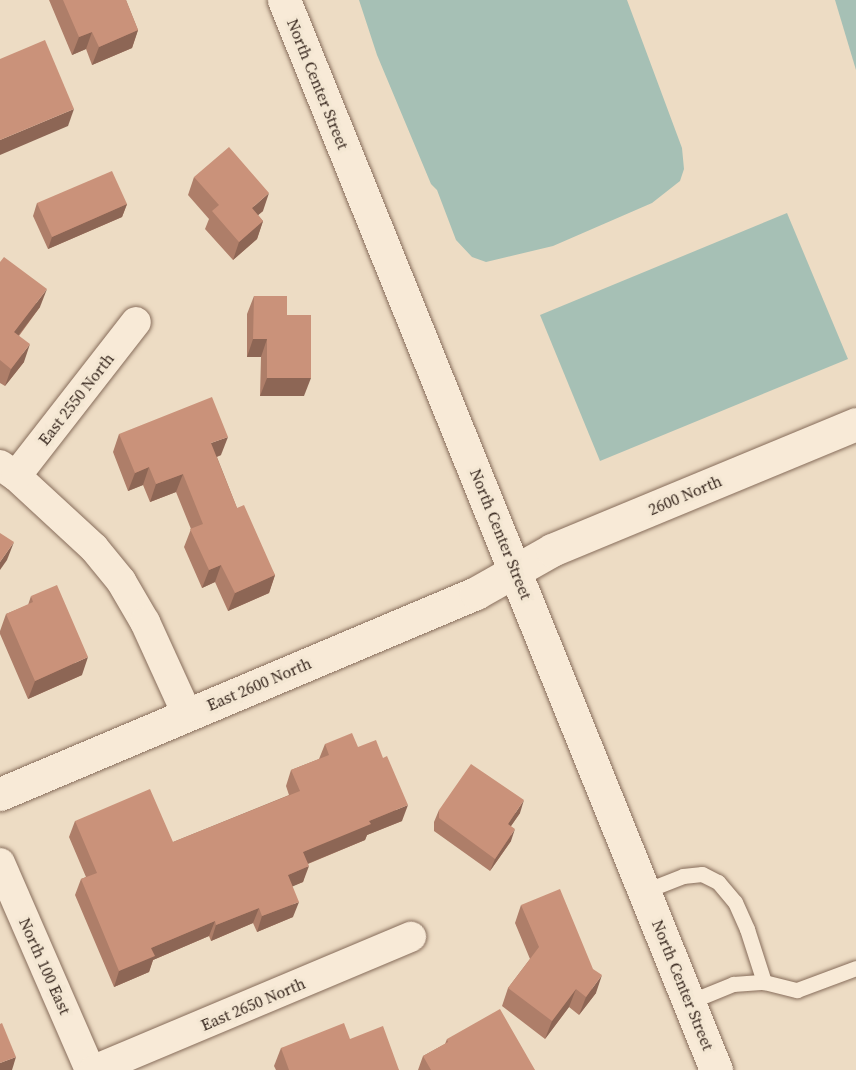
<!DOCTYPE html>
<style>
body{margin:0}
#map{position:relative;width:856px;height:1070px;overflow:hidden;background:#eddcc4;font-family:"Source Serif 4",serif}
div>[style]{position:absolute}
.water>*{inset:0;background:#a6c0b5}
.roads{filter:drop-shadow(0 0 2px #876d5b) drop-shadow(0 0 2px #876d5b)}
.lane>*{height:15px;margin:-7.5px;padding:0 7.5px;transform-origin:7.5px;border-radius:7.5px;background:#f8ead7}
.street>*{height:30px;margin:-15px;padding:0 15px;transform-origin:15px;border-radius:15px;background:#f8ead7}
.secondary>*{height:33px;margin:-16.5px;padding:0 16.5px;transform-origin:16.5px;border-radius:16.5px;background:#f8ead7}
.wall>*{inset:0;background:#ae7e69}
.shaded-wall>*{inset:0;background:#8d6655}
.building>*{inset:0;background:#ca927a}
span{translate:-50% -50%;white-space:nowrap;text-align:center;line-height:1.15;-webkit-text-stroke:6px #f4e7d3;paint-order:stroke}
.street-label{font-size:16px;color:#37271e}
</style>
<div id="map">
<div class="water">
<div style="clip-path:polygon(359px 0,627px 0,682px 148px,684px 169px,680px 181px,652px 203px,553px 246px,486px 262px,472px 257px,456px 240px,437px 190px,431px 184px,377px 55px)"></div>
<div style="clip-path:polygon(835px 0,856px 0,856px 70px)"></div>
<div style="clip-path:polygon(787px 213px,848px 359px,600px 461px,540px 315px)"></div>
</div>
<div class="roads">
<div class="lane">
<div style="left:645px;top:891px;width:41px;rotate:-21.5deg"></div>
<div style="left:683px;top:876px;width:19px;rotate:-6deg"></div>
<div style="left:702px;top:874px;width:18px;rotate:27deg"></div>
<div style="left:718px;top:882px;width:26px;rotate:50deg"></div>
<div style="left:735px;top:902px;width:30px;rotate:66deg"></div>
<div style="left:747px;top:929px;width:56px;rotate:72.2deg"></div>
<div style="left:689px;top:1002px;width:48px;rotate:-22.2deg"></div>
<div style="left:733px;top:984px;width:31px;rotate:-4deg"></div>
<div style="left:764px;top:982px;width:34px;rotate:14deg"></div>
<div style="left:797px;top:990px;width:63px;rotate:-20.4deg"></div>
</div>
<div class="street">
<div style="left:0;top:465px;width:19px;rotate:35deg"></div>
<div style="left:16px;top:476px;width:106px;rotate:42.7deg"></div>
<div style="left:94px;top:548px;width:43px;rotate:50.7deg"></div>
<div style="left:121px;top:581px;width:48px;rotate:59.7deg"></div>
<div style="left:145px;top:622px;width:101px;rotate:65.5deg"></div>
<div style="left:16px;top:476px;width:195px;rotate:-52.1deg"></div>
<div style="left:0;top:863px;width:226px;rotate:66.5deg"></div>
<div style="left:94px;top:1070px;width:344px;rotate:-22.8deg"></div>
</div>
<div class="secondary">
<div style="left:284px;top:0;width:1154px;rotate:68.01deg"></div>
<div style="left:0;top:794px;width:517px;rotate:-22.89deg"></div>
<div style="left:476px;top:593px;width:87px;rotate:-29.5deg"></div>
<div style="left:552px;top:550px;width:329px;rotate:-22.5deg"></div>
</div>
</div>
<div class="wall">
<div style="clip-path:polygon(49px 0,126px 0,138px 30px,132px 48px,92px 65px,86px 49px,72px 55px)"></div>
<div style="clip-path:polygon(194px 177px,263px 211px,258px 215px,263px 221px,257px 239px,233px 260px,205px 229px,209px 219px,188px 195px)"></div>
<div style="clip-path:polygon(37px 203px,127px 204px,122px 217px,48px 249px,33px 216px)"></div>
<div style="clip-path:polygon(0 262px,40px 307px,19px 336px,24px 362px,5px 386px,0 383px)"></div>
<div style="clip-path:polygon(254px 296px,287px 315px,304px 396px,260px 396px,261px 357px,247px 357px,247px 314px)"></div>
<div style="clip-path:polygon(119px 434px,221px 455px,217px 457px,237px 508px,275px 575px,269px 593px,228px 611px,215px 582px,202px 588px,184px 547px,191px 529px,176px 492px,150px 502px,143px 485px,128px 491px,113px 452px)"></div>
<div style="clip-path:polygon(31px 596px,82px 675px,28px 699px,0 634px,0 631px,6px 614px,28px 605px)"></div>
<div style="clip-path:polygon(325px 744px,358px 747px,402px 821px,367px 835px,365px 840px,308px 864px,303px 882px,292px 886px,293px 917px,257px 932px,253px 923px,211px 941px,209px 936px,153px 960px,149px 972px,114px 987px,75px 895px,81px 879px,86px 877px,69px 837px,75px 821px,173px 842px,289px 795px,286px 786px,291px 770px,319px 759px)"></div>
<div style="clip-path:polygon(439px 810px,520px 813px,511px 826px,511px 841px,490px 871px,434px 831px,434px 822px)"></div>
<div style="clip-path:polygon(521px 905px,596px 993px,579px 1015px,569px 1007px,545px 1039px,502px 1006px,508px 988px,530px 959px,515px 923px)"></div>
<div style="clip-path:polygon(350px 1039px,399px 1070px,276px 1070px,274px 1066px,281px 1048px)"></div>
<div style="clip-path:polygon(447px 1039px,535px 1070px,418px 1070px,423px 1056px,445px 1044px)"></div>
</div>
<div class="shaded-wall">
<div style="clip-path:polygon(138px 30px,132px 48px,92px 65px,99px 47px)"></div>
<div style="clip-path:polygon(92px 32px,86px 49px,72px 55px,79px 37px)"></div>
<div style="clip-path:polygon(74px 109px,68px 126px,0 155px,0 140px)"></div>
<div style="clip-path:polygon(269px 193px,263px 211px,245px 226px,252px 208px)"></div>
<div style="clip-path:polygon(127px 204px,122px 217px,48px 249px,52px 237px)"></div>
<div style="clip-path:polygon(263px 221px,257px 239px,233px 260px,239px 242px)"></div>
<div style="clip-path:polygon(47px 289px,40px 307px,7px 350px,14px 332px)"></div>
<div style="clip-path:polygon(253px 339px,267px 339px,261px 357px,247px 357px)"></div>
<div style="clip-path:polygon(30px 344px,24px 362px,5px 386px,11px 369px)"></div>
<div style="clip-path:polygon(267px 378px,311px 378px,304px 396px,260px 396px)"></div>
<div style="clip-path:polygon(228px 437px,221px 455px,205px 461px,211px 443px)"></div>
<div style="clip-path:polygon(149px 467px,143px 485px,128px 491px,135px 473px)"></div>
<div style="clip-path:polygon(183px 474px,176px 492px,150px 502px,156px 484px)"></div>
<div style="clip-path:polygon(14px 542px,7px 560px,0 570px,0 562px)"></div>
<div style="clip-path:polygon(221px 565px,215px 582px,202px 588px,209px 570px)"></div>
<div style="clip-path:polygon(275px 575px,269px 593px,228px 611px,235px 593px)"></div>
<div style="clip-path:polygon(88px 657px,82px 675px,28px 699px,35px 681px)"></div>
<div style="clip-path:polygon(524px 800px,520px 813px,504px 836px,508px 824px)"></div>
<div style="clip-path:polygon(408px 805px,402px 821px,367px 835px,365px 840px,297px 868px,303px 852px,369px 821px)"></div>
<div style="clip-path:polygon(515px 829px,511px 841px,490px 871px,495px 859px)"></div>
<div style="clip-path:polygon(309px 866px,303px 882px,282px 891px,288px 875px)"></div>
<div style="clip-path:polygon(299px 902px,293px 917px,257px 932px,262px 916px)"></div>
<div style="clip-path:polygon(259px 908px,253px 923px,211px 941px,216px 925px)"></div>
<div style="clip-path:polygon(215px 921px,209px 936px,153px 960px,149px 972px,114px 987px,119px 971px,151px 948px)"></div>
<div style="clip-path:polygon(602px 975px,596px 993px,579px 1015px,586px 997px)"></div>
<div style="clip-path:polygon(576px 989px,569px 1007px,545px 1039px,552px 1021px)"></div>
<div style="clip-path:polygon(16px 1057px,12px 1070px,0 1070px,0 1063px)"></div>
</div>
<div class="building">
<div style="clip-path:polygon(63px 0,126px 0,138px 30px,99px 47px,92px 32px,79px 37px)"></div>
<div style="clip-path:polygon(45px 40px,74px 109px,0 140px,0 59px)"></div>
<div style="clip-path:polygon(229px 147px,269px 193px,252px 208px,263px 221px,239px 242px,212px 211px,219px 205px,194px 177px)"></div>
<div style="clip-path:polygon(112px 171px,127px 204px,52px 237px,37px 203px)"></div>
<div style="clip-path:polygon(4px 257px,47px 289px,14px 332px,30px 344px,11px 369px,0 360px,0 262px)"></div>
<div style="clip-path:polygon(254px 296px,287px 296px,287px 315px,311px 315px,311px 378px,267px 378px,267px 339px,253px 339px)"></div>
<div style="clip-path:polygon(212px 397px,228px 437px,211px 443px,237px 508px,244px 505px,275px 575px,235px 593px,221px 565px,209px 570px,190px 529px,203px 524px,183px 474px,156px 484px,149px 467px,135px 473px,119px 434px)"></div>
<div style="clip-path:polygon(0 533px,14px 542px,0 562px)"></div>
<div style="clip-path:polygon(57px 585px,88px 657px,35px 681px,6px 614px,33px 602px,31px 596px)"></div>
<div style="clip-path:polygon(352px 733px,358px 747px,376px 740px,383px 758px,387px 756px,408px 805px,369px 821px,371px 824px,303px 852px,309px 866px,288px 875px,299px 902px,262px 916px,259px 908px,216px 925px,215px 921px,151px 948px,155px 956px,119px 971px,81px 879px,97px 873px,75px 821px,150px 789px,173px 842px,300px 791px,291px 770px,329px 755px,325px 744px)"></div>
<div style="clip-path:polygon(471px 764px,524px 800px,508px 824px,515px 829px,495px 859px,439px 818px,439px 810px)"></div>
<div style="clip-path:polygon(560px 889px,593px 969px,602px 975px,586px 997px,576px 989px,552px 1021px,508px 988px,539px 947px,521px 905px)"></div>
<div style="clip-path:polygon(500px 1009px,535px 1070px,431px 1070px,423px 1056px,448px 1042px,447px 1039px)"></div>
<div style="clip-path:polygon(2px 1023px,16px 1057px,0 1063px,0 1024px)"></div>
<div style="clip-path:polygon(344px 1023px,350px 1039px,383px 1026px,399px 1070px,289px 1070px,281px 1048px)"></div>
</div>
<div class="street-label">
<span style="left:318px;top:84px;rotate:68deg">North Center Street</span>
<span style="left:76px;top:399px;rotate:-52deg">East 2550 North</span>
<span style="left:685px;top:495px;rotate:-23deg">2600 North</span>
<span style="left:501px;top:534px;rotate:68deg">North Center Street</span>
<span style="left:259px;top:684px;rotate:-23deg">East 2600 North</span>
<span style="left:45px;top:966px;rotate:66deg">North 100 East</span>
<span style="left:683px;top:985px;rotate:68deg">North Center Street</span>
<span style="left:253px;top:1004px;rotate:-23deg">East 2650 North</span>
</div>
</div>
